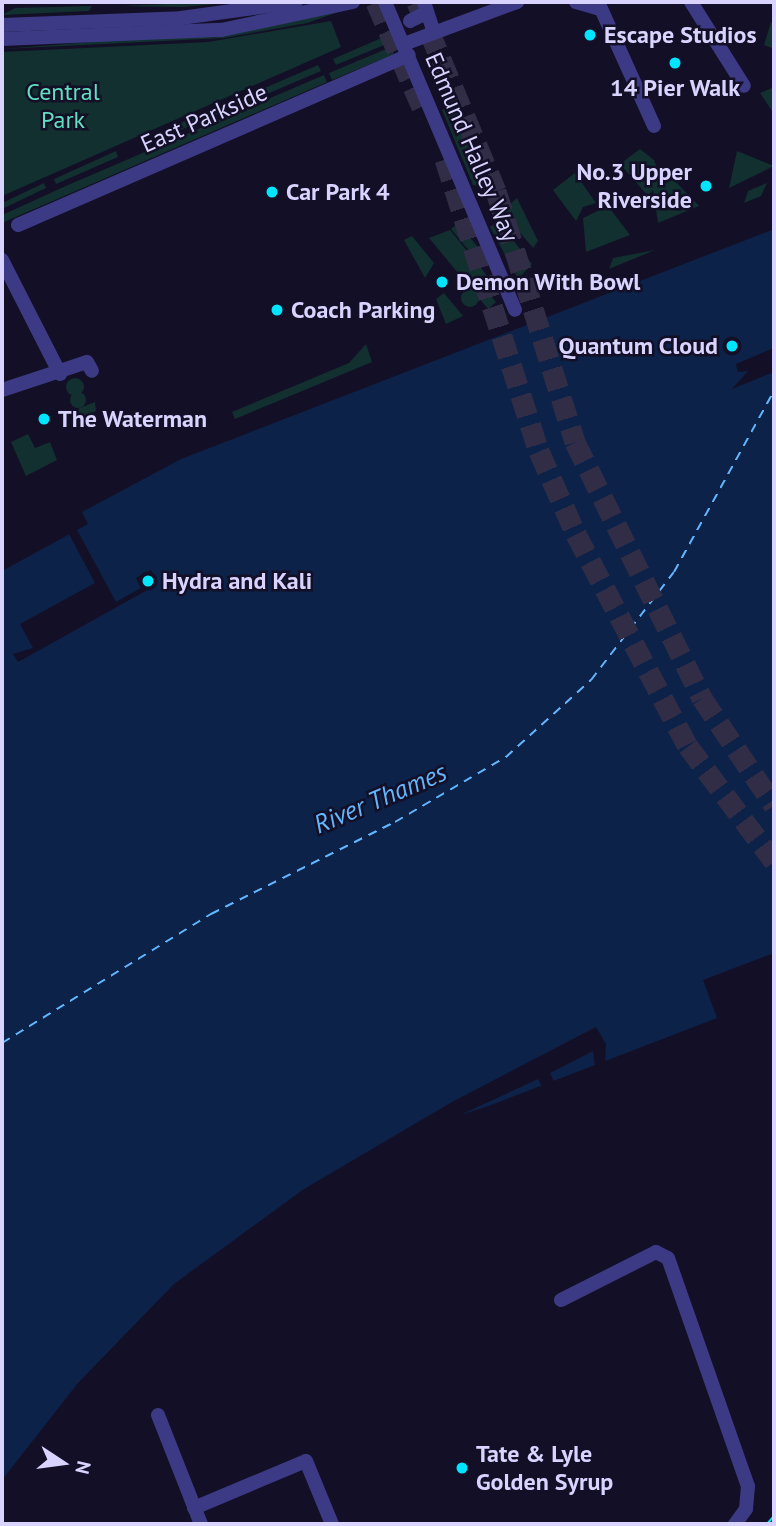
<!DOCTYPE html>
<style>
body{margin:0}
#map{position:relative;width:776px;height:1526px;overflow:hidden;background:#130f26;font-family:"PT Sans",sans-serif}
div>[style]{position:absolute}
.green>*{inset:0;background:#12302f}
.round{border-radius:50%}
.water>*{inset:0;background:#0c2248}
.pier>*{inset:0;background:#130f26}
.ferry>*{height:2px;margin-top:-1px;transform-origin:0;background:repeating-linear-gradient(90deg,#62b6ff 0 9px,transparent 0 16px)}
.highway-tunnel>*{height:21px;margin-top:-10.5px;transform-origin:0;background:repeating-linear-gradient(90deg,#312d47 0 21px,transparent 0 31px)}
.minor>*{height:14px;margin:-7px;padding:0 7px;transform-origin:7px;border-radius:7px;background:#3d3a85}
.tram>*{height:2px;margin:-1px;padding:0 1px;transform-origin:1px;border-radius:1px;background:#00e5ff}
.dots>*{width:19px;height:19px;translate:-50% -50%;box-sizing:border-box;border:4px solid #130f26;border-radius:50%}
span{translate:-50% -50%;white-space:nowrap;text-align:center;line-height:1.15;-webkit-text-stroke:5px #130f26;paint-order:stroke}
.poi-label{font-size:24px;color:#d9d4ff;font-weight:700}
.left{translate:0 -50%;text-align:left}
.right{translate:-100% -50%;text-align:right}
.park-label{font-size:24px;color:#5fe0c0}
.street-label{font-size:24px;color:#d9d4ff}
.water-label{font-size:26px;color:#62b6ff;font-style:italic}
.frame{position:absolute;inset:0;border:4px solid #d9d4ff;pointer-events:none}
.north{position:absolute;left:28px;top:1428px;width:70px;height:70px;-webkit-text-stroke:5px #130f26;paint-order:stroke;rotate:103deg;font-size:19px;font-weight:700;line-height:28px;text-align:center;color:#d9d4ff}
.north::after{content:'';display:block;margin:auto;width:24px;height:32px;background:#d9d4ff;clip-path:polygon(50% 0,100% 100%,50% 72%,0 100%)}
</style>
<div id="map">
<div class="green">
<div style="clip-path:polygon(238px 2px,183px 7px,121px 6px,213px 2px)"></div>
<div style="clip-path:polygon(92px 6px,89px 11px,2px 15px,15px 8px)"></div>
<div style="clip-path:polygon(347px 9px,307px 23px,224px 38px,2px 49px,258px 29px)"></div>
<div style="clip-path:polygon(331px 21px,341px 47px,2px 196px,2px 52px,208px 42px)"></div>
<div style="clip-path:polygon(771px 22px,774px 26px,774px 49px,764px 45px)"></div>
<div style="clip-path:polygon(386px 36px,389px 43px,336px 65px,333px 59px)"></div>
<div style="clip-path:polygon(391px 47px,394px 54px,332px 80px,329px 73px)"></div>
<div style="clip-path:polygon(318px 65px,321px 71px,229px 110px,227px 104px)"></div>
<div style="clip-path:polygon(324px 75px,327px 82px,2px 223px,2px 215px,68px 185px)"></div>
<div style="clip-path:polygon(774px 87px,774px 114px,760px 93px)"></div>
<div style="clip-path:polygon(453px 102px,489px 188px,473px 185px,442px 110px)"></div>
<div style="clip-path:polygon(216px 108px,218px 114px,166px 136px,164px 130px)"></div>
<div style="clip-path:polygon(640px 149px,654px 160px,663px 183px,674px 180px,699px 206px,658px 223px,653px 190px,648px 196px,620px 164px)"></div>
<div style="clip-path:polygon(116px 151px,118px 157px,56px 184px,54px 179px)"></div>
<div style="clip-path:polygon(737px 151px,774px 166px,729px 188px)"></div>
<div style="clip-path:polygon(575px 173px,596px 203px,583px 207px,576px 221px,553px 190px)"></div>
<div style="clip-path:polygon(44px 183px,46px 188px,2px 209px,2px 203px)"></div>
<div style="clip-path:polygon(767px 183px,761px 196px,744px 203px,748px 191px)"></div>
<div style="clip-path:polygon(517px 198px,538px 241px,533px 248px,502px 211px)"></div>
<div style="clip-path:polygon(608px 206px,630px 235px,586px 252px,583px 218px)"></div>
<div style="clip-path:polygon(498px 221px,532px 264px,518px 279px,490px 227px)"></div>
<div style="clip-path:polygon(458px 223px,482px 252px,475px 258px,451px 229px)"></div>
<div style="clip-path:polygon(450px 230px,493px 283px,486px 290px,496px 302px,488px 309px,429px 238px)"></div>
<div style="clip-path:polygon(412px 236px,434px 263px,425px 278px,404px 240px)"></div>
<div style="clip-path:polygon(655px 250px,609px 269px,613px 258px)"></div>
<div style="clip-path:polygon(538px 274px,557px 284px,519px 294px,517px 288px)"></div>
<div class="round" style="left:461px;top:289px;width:18px;height:18px"></div>
<div style="clip-path:polygon(444px 293px,463px 316px,446px 324px,436px 299px)"></div>
<div style="clip-path:polygon(366px 344px,372px 362px,235px 419px,232px 412px,349px 363px)"></div>
<div class="round" style="left:66px;top:378px;width:18px;height:18px"></div>
<div class="round" style="left:70px;top:392px;width:16px;height:16px"></div>
<div style="clip-path:polygon(95px 402px,96px 411px,76px 421px,72px 411px)"></div>
<div style="clip-path:polygon(28px 434px,35px 448px,50px 442px,57px 460px,26px 476px,11px 442px)"></div>
</div>
<div class="water">
<div style="clip-path:polygon(774px 229px,774px 953px,703px 980px,717px 1018px,486px 1107px,460px 1115px,452px 1102px,304px 1189px,174px 1284px,78px 1383px,2px 1480px,2px 571px,88px 524px,82px 512px,181px 459px)"></div>
</div>
<div class="pier">
<div style="clip-path:polygon(774px 348px,774px 372px,732px 389px,748px 371px,738px 372px,736px 364px)"></div>
<div style="clip-path:polygon(77px 530px,116px 602px,141px 588px,136px 578px,151px 570px,158px 584px,18px 662px,13px 654px,33px 648px,20px 624px,95px 583px,69px 534px)"></div>
<div style="clip-path:polygon(596px 1027px,606px 1044px,605px 1064px,595px 1067px,593px 1051px,550px 1073px,554px 1082px,542px 1086px,538px 1079px,460px 1115px,452px 1102px)"></div>
</div>
<div class="ferry">
<div style="left:2px;top:1043px;width:246px;rotate:-31.7deg"></div>
<div style="left:211px;top:914px;width:206px;rotate:-26.6deg"></div>
<div style="left:395px;top:822px;width:129px;rotate:-30.4deg"></div>
<div style="left:506px;top:757px;width:115px;rotate:-42.2deg"></div>
<div style="left:591px;top:680px;width:136px;rotate:-52.5deg"></div>
<div style="left:674px;top:572px;width:207px;rotate:-61.1deg"></div>
</div>
<div class="highway-tunnel">
<div style="left:376px;top:2px;width:124px;rotate:66.3deg"></div>
<div style="left:417px;top:2px;width:205px;rotate:67.3deg"></div>
<div style="left:496px;top:191px;width:263px;rotate:72.5deg"></div>
<div style="left:575px;top:442px;width:286px;rotate:63.6deg"></div>
<div style="left:702px;top:698px;width:129px;rotate:56.1deg"></div>
<div style="left:445px;top:159px;width:307px;rotate:72.2deg"></div>
<div style="left:539px;top:451px;width:91px;rotate:66deg"></div>
<div style="left:576px;top:534px;width:240px;rotate:62.2deg"></div>
<div style="left:688px;top:746px;width:144px;rotate:53.2deg"></div>
</div>
<div class="minor">
<div style="left:385px;top:2px;width:334px;rotate:67.1deg"></div>
<div style="left:424px;top:2px;width:32px;rotate:72deg"></div>
<div style="left:576px;top:2px;width:26px;rotate:16deg"></div>
<div style="left:598px;top:2px;width:136px;rotate:65.7deg"></div>
<div style="left:691px;top:2px;width:99px;rotate:57.8deg"></div>
<div style="left:410px;top:21px;width:19px;rotate:-28deg"></div>
<div style="left:2px;top:25px;width:179px;rotate:-2.2deg"></div>
<div style="left:181px;top:18px;width:116px;rotate:-7.9deg"></div>
<div style="left:2px;top:39px;width:219px;rotate:-2.4deg"></div>
<div style="left:221px;top:30px;width:135px;rotate:-12deg"></div>
<div style="left:404px;top:44px;width:121px;rotate:-20.4deg"></div>
<div style="left:18px;top:225px;width:426px;rotate:-23.5deg"></div>
<div style="left:2px;top:260px;width:128px;rotate:63deg"></div>
<div style="left:2px;top:390px;width:89px;rotate:-18.2deg"></div>
<div style="left:87px;top:362px;width:10px;rotate:61deg"></div>
<div style="left:561px;top:1300px;width:106px;rotate:-26.8deg"></div>
<div style="left:656px;top:1252px;width:13px;rotate:27deg"></div>
<div style="left:668px;top:1258px;width:242px;rotate:70.7deg"></div>
<div style="left:748px;top:1486px;width:23px;rotate:95deg"></div>
<div style="left:746px;top:1509px;width:19px;rotate:126deg"></div>
<div style="left:158px;top:1415px;width:117px;rotate:68.5deg"></div>
<div style="left:194px;top:1508px;width:121px;rotate:-22.8deg"></div>
<div style="left:306px;top:1461px;width:68px;rotate:67.6deg"></div>
</div>
<div class="tram">
<div style="left:767px;top:1524px;width:11px;rotate:-49deg"></div>
</div>
<div class="dots">
<div style="left:590px;top:35px;background:#00e5ff"></div>
<div style="left:675px;top:63px;background:#00e5ff"></div>
<div style="left:706px;top:186px;background:#00e5ff"></div>
<div style="left:272px;top:192px;background:#00e5ff"></div>
<div style="left:442px;top:282px;background:#00e5ff"></div>
<div style="left:277px;top:310px;background:#00e5ff"></div>
<div style="left:732px;top:346px;background:#00e5ff"></div>
<div style="left:44px;top:419px;background:#00e5ff"></div>
<div style="left:148px;top:581px;background:#00e5ff"></div>
<div style="left:462px;top:1468px;background:#00e5ff"></div>
</div>
<div class="poi-label">
<span class="left" style="left:604px;top:35px">Escape Studios</span>
<span style="left:675px;top:88px">14 Pier Walk</span>
<span class="right" style="left:692px;top:186px">No.3 Upper<br>Riverside</span>
<span class="left" style="left:286px;top:192px">Car Park 4</span>
<span class="left" style="left:456px;top:282px">Demon With Bowl</span>
<span class="left" style="left:291px;top:310px">Coach Parking</span>
<span class="right" style="left:718px;top:346px">Quantum Cloud</span>
<span class="left" style="left:58px;top:419px">The Waterman</span>
<span class="left" style="left:162px;top:581px">Hydra and Kali</span>
<span class="left" style="left:476px;top:1468px">Tate &amp; Lyle<br>Golden Syrup</span>
</div>
<div class="park-label">
<span style="left:63px;top:106px">Central<br>Park</span>
</div>
<div class="street-label">
<span style="left:204px;top:118px;rotate:-24deg">East Parkside</span>
<span style="left:472px;top:147px;rotate:67deg">Edmund Halley Way</span>
</div>
<div class="water-label">
<span style="left:380px;top:798px;rotate:-23deg">River Thames</span>
</div>
<div class="frame"></div>
<div class="north">N</div>
</div>
